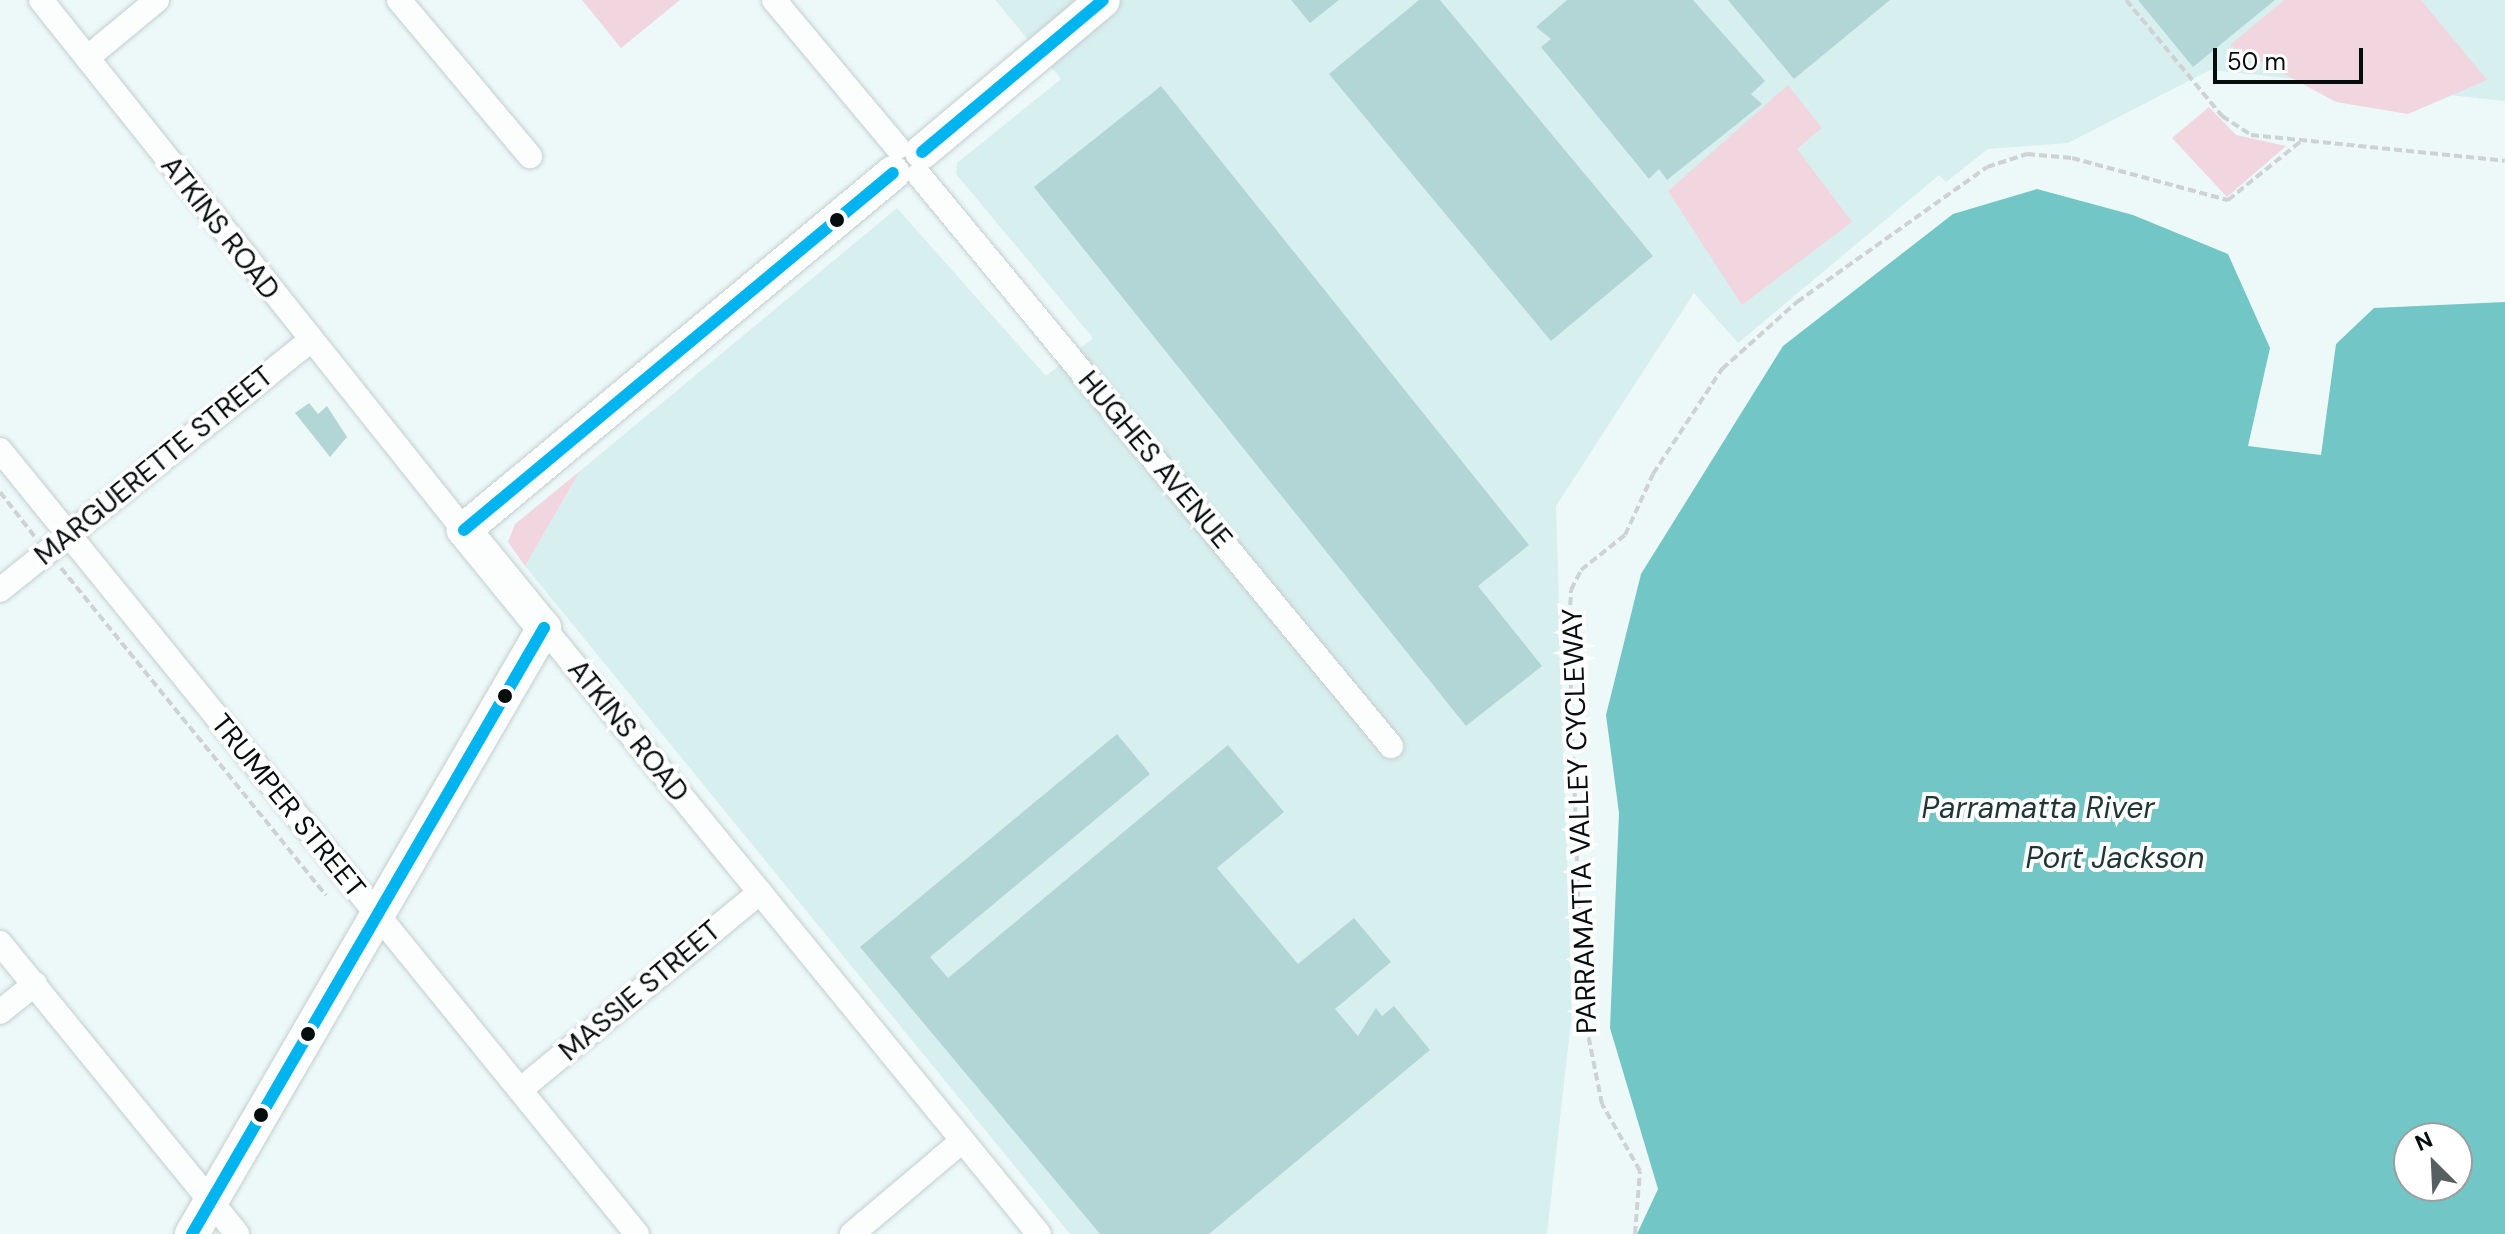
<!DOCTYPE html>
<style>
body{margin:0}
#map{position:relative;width:2505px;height:1234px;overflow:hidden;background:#edf9f9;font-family:"DM Sans",sans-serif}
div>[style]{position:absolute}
.built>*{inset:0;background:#d8efef}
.green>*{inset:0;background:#f1d5df}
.water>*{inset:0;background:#72c7c6}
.building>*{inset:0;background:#b2d6d5}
.path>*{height:4px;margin-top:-2px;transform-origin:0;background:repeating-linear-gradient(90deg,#cfd2d2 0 8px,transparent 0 12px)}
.roads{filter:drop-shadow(0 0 2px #c4cece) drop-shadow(0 0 2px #c4cece)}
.street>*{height:24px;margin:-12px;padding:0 12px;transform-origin:12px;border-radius:12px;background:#fcfefe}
.secondary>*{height:34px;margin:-17px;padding:0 17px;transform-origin:17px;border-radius:17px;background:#fcfefe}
.bus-1>*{height:12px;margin:-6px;padding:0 6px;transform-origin:6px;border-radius:6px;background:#00b5ef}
.dots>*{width:22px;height:22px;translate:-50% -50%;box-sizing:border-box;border:4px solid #fff;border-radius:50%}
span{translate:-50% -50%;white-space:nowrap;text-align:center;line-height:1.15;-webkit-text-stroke:8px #fff;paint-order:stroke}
.street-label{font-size:28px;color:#060d0d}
.water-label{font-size:30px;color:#1e3736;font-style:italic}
.north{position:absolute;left:2393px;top:1122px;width:80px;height:80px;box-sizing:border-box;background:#fff;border:2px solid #9b9e9e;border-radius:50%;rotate:336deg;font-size:22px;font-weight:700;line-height:32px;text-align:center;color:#060d0d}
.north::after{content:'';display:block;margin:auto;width:28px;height:36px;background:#576060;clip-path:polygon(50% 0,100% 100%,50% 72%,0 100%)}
.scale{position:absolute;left:2213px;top:48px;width:150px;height:36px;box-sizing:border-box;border:4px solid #060d0d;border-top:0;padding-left:10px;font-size:24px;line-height:28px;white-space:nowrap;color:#060d0d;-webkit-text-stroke:6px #fff;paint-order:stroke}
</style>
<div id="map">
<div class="built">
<div style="clip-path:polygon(995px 0,2505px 0,2505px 101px,2210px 70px,2068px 143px,1988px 149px,1946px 182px,1939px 175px,1738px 343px,1694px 293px,1556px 506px,1572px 1012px,1547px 1234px,1070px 1234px,525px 566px,580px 471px,897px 208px,1046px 376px,1093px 338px,956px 174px,957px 163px,1061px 79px)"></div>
</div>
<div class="green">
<div style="clip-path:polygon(582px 0,680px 0,621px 48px)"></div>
<div style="clip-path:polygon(2284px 0,2421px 0,2487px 80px,2408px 114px,2336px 102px,2230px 45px)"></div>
<div style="clip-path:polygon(1788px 85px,1822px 128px,1797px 149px,1852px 222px,1742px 305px,1668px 191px)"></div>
<div style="clip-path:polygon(2209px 107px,2236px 135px,2286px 146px,2227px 197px,2172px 138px)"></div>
<div style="clip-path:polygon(580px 471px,525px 566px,508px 542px,515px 524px)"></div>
</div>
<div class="water">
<div style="clip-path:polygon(evenodd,2037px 189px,2133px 215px,2228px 254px,2270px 348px,2248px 446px,2321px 455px,2336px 344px,2374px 308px,2505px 302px,2505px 1234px,1637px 1234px,1658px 1189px,1610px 1028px,1619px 813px,1606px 715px,1641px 574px,1783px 346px,1953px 214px,2037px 189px,2409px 1138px,2457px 1138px,2457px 1186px,2409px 1186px,2409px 1138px)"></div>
</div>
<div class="building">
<div style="clip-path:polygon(1291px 0,1339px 0,1310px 23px)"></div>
<div style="clip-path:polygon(1419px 0,1440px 0,1653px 256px,1551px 341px,1329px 74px)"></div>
<div style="clip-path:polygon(1567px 0,1693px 0,1765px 81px,1751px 94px,1762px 104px,1667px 180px,1659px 169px,1649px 179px,1541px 47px,1551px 39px,1536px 27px)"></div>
<div style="clip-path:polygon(1728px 0,1890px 0,1794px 79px)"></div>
<div style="clip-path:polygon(2138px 0,2275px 0,2193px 67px)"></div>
<div style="clip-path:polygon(1161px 86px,1529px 545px,1478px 586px,1542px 666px,1466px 726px,1034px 187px)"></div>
<div style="clip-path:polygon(309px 403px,318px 414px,327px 406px,347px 437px,330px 457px,295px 413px)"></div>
<div style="clip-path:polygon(1117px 734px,1150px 774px,930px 957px,948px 978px,1228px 745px,1284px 812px,1217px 868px,1298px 964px,1354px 918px,1391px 962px,1335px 1009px,1358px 1036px,1376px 1008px,1382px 1016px,1394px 1006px,1430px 1050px,1209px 1234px,1100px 1234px,860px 947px)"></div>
</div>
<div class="path">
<div style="left:2126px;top:0;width:151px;rotate:50.4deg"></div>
<div style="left:2222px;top:116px;width:35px;rotate:33deg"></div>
<div style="left:2251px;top:135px;width:255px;rotate:5.8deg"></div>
<div style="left:0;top:492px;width:57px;rotate:52.1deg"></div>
<div style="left:61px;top:568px;width:421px;rotate:51deg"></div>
<div style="left:1635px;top:1234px;width:63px;rotate:-85.5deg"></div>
<div style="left:1640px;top:1171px;width:77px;rotate:-119.6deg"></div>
<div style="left:1602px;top:1104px;width:101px;rotate:-101.4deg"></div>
<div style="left:1582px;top:1005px;width:376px;rotate:-92deg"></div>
<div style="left:1569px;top:629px;width:39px;rotate:-87deg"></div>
<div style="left:1571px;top:590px;width:22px;rotate:-63deg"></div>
<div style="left:1581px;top:570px;width:56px;rotate:-38.5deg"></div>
<div style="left:1625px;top:535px;width:67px;rotate:-65.3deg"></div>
<div style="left:1653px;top:474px;width:126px;rotate:-56.7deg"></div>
<div style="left:1722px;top:369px;width:101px;rotate:-41.8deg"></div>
<div style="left:1797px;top:302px;width:233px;rotate:-35.4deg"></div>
<div style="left:1987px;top:167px;width:42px;rotate:-18deg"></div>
<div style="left:2027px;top:154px;width:45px;rotate:5.1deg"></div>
<div style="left:2072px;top:158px;width:162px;rotate:15.1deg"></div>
<div style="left:2228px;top:200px;width:94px;rotate:-38.9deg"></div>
</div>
<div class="roads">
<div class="street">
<div style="left:41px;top:0;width:678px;rotate:51.41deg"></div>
<div style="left:399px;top:0;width:204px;rotate:50deg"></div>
<div style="left:774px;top:0;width:192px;rotate:50.1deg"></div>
<div style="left:87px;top:58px;width:91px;rotate:-39.6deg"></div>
<div style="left:919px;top:175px;width:741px;rotate:50.42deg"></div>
<div style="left:0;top:450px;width:1010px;rotate:50.91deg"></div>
<div style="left:0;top:590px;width:396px;rotate:-38.8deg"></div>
<div style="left:544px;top:628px;width:782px;rotate:50.76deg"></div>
<div style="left:0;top:943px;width:375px;rotate:50.8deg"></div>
<div style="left:0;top:1012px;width:45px;rotate:-38.7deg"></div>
<div style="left:520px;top:1090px;width:311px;rotate:-39.5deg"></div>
<div style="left:852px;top:1234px;width:144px;rotate:-40.2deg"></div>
</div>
<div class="secondary">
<div style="left:922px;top:152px;width:236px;rotate:-40deg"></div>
<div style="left:192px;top:1234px;width:701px;rotate:-59.85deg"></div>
<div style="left:544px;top:628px;width:127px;rotate:-129.2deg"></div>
<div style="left:464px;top:530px;width:558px;rotate:-39.77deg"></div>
</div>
</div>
<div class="bus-1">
<div style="left:922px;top:152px;width:236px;rotate:-40deg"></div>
<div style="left:464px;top:530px;width:558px;rotate:-39.77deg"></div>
<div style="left:192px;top:1234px;width:701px;rotate:-59.85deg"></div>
</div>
<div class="dots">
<div style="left:837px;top:220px;background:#060d0d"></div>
<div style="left:505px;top:696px;background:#060d0d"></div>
<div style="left:308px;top:1034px;background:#060d0d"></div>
<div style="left:261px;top:1115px;background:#060d0d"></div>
</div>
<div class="street-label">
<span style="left:220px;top:228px;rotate:52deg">ATKINS ROAD</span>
<span style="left:1155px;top:460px;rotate:50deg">HUGHES AVENUE</span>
<span style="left:154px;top:466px;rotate:-39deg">MARGUERETTE STREET</span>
<span style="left:628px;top:731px;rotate:51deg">ATKINS ROAD</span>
<span style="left:288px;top:806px;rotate:51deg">TRUMPER STREET</span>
<span style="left:1580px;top:821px;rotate:-92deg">PARRAMATTA VALLEY CYCLEWAY</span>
<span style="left:640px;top:991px;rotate:-40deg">MASSIE STREET</span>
</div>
<div class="water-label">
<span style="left:2038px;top:808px">Parramatta River</span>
<span style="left:2115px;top:858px">Port Jackson</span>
</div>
<div class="north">N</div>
<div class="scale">50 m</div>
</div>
